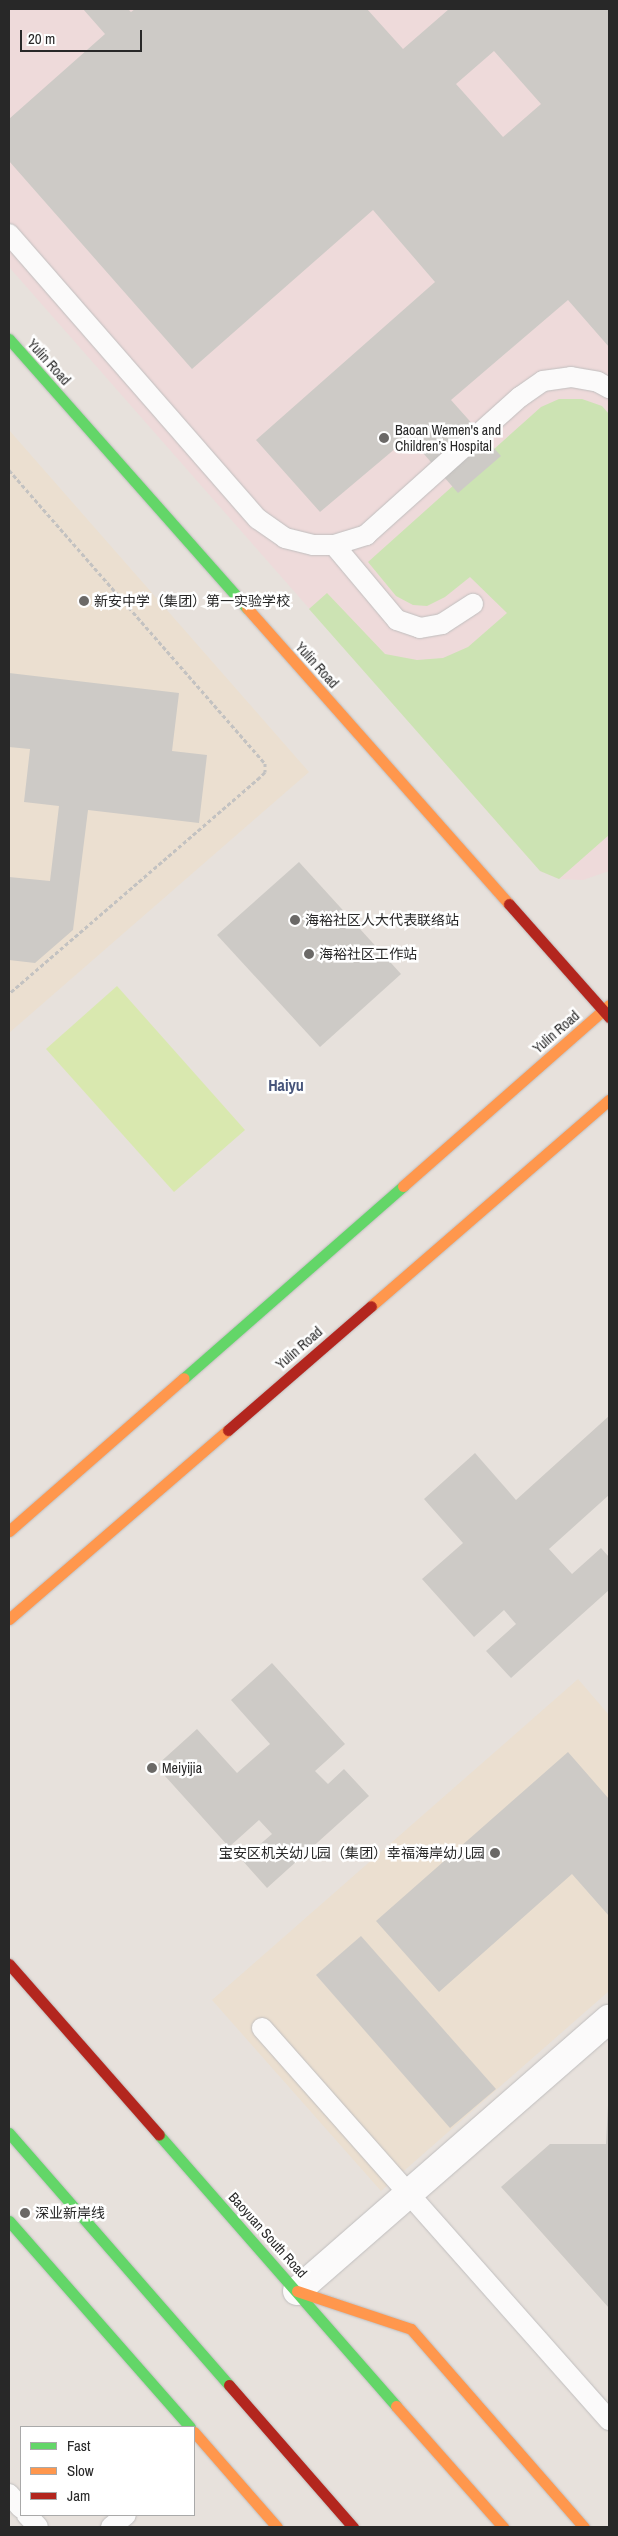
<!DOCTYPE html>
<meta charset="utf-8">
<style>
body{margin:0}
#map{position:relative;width:618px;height:2536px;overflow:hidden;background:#e7e1dc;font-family:"Archivo Narrow","Noto Sans SC",sans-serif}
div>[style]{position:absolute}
.education>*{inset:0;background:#ebdfd0}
.medical>*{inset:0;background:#eedada}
.green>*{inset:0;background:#cce3b3}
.pitch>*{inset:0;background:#d9e8af}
.building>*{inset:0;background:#cdcac6}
.path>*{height:3px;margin-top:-1.5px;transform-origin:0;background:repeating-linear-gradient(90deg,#c3c2c1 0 4px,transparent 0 6.5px)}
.roads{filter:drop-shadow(0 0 1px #c0bebe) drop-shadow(0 0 1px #c0bebe)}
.lane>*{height:20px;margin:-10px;padding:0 10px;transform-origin:10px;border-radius:10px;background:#fbfafa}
.street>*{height:28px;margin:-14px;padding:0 14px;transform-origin:14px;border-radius:14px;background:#fbfafa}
.fast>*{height:11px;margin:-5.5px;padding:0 5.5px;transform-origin:5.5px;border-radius:5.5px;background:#63d668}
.slow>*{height:11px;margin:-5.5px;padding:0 5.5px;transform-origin:5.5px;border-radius:5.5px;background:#ff974d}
.jam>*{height:11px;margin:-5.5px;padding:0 5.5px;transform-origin:5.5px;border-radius:5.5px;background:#b3261e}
.dots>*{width:14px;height:14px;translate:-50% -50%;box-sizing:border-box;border:2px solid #fff;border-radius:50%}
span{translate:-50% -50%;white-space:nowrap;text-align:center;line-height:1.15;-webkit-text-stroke:5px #fff;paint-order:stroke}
.street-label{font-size:14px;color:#282828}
.poi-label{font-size:14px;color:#282828}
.left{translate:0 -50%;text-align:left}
.right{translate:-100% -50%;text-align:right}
.quarter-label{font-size:16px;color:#46547a;font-weight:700}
.frame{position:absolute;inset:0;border:10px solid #282828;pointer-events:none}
.legend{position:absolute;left:20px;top:2426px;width:175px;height:90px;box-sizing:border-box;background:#fff;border:1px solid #a9a9a9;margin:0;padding:6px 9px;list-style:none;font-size:15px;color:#282828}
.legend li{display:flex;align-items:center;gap:10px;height:25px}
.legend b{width:25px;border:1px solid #a9a9a9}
.scale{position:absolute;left:20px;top:30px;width:122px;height:22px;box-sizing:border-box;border:2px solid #282828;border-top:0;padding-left:6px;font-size:15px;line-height:18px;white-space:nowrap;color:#282828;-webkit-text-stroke:4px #fff;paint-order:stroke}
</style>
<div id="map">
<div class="education">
<div style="clip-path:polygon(9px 430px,309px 772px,9px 1033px)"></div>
<div style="clip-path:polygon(578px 1679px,609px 1715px,609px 1991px,381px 2191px,212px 2000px)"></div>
</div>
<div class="medical">
<div style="clip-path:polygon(9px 9px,609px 9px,609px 871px,583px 880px,559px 879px,540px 871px,9px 267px)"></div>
</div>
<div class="green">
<div style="clip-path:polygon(559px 399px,582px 399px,602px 406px,609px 414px,609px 835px,559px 879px,540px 871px,309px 609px,327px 593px,385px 654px,417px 660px,443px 658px,468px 647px,507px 613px,470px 577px,445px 597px,427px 606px,413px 605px,396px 596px,368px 562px,541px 407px)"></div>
</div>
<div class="pitch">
<div style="clip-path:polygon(117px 986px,245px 1130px,174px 1192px,46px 1049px)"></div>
</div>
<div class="building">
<div style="clip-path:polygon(evenodd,83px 9px,128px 9px,131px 12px,135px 9px,367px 9px,403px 49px,449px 9px,609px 9px,609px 347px,568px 300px,451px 400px,501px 456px,458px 493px,409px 437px,320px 512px,256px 440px,435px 282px,373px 210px,192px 369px,9px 161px,9px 119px,105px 34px,83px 9px,494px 51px,541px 104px,503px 137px,456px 84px,494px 51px)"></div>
<div style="clip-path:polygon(9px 673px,179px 693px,172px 751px,207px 755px,199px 823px,88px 810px,73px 930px,35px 963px,9px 960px,9px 877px,50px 881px,59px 806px,24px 802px,30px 749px,9px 747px)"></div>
<div style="clip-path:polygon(299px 862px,401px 974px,320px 1047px,217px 935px)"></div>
<div style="clip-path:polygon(609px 1416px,609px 1495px,549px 1549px,572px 1574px,601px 1548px,609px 1557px,609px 1590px,511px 1678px,486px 1651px,516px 1624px,504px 1610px,474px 1637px,422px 1579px,463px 1543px,424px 1499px,475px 1453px,516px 1500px)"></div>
<div style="clip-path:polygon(272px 1663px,345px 1744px,315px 1771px,328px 1784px,344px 1769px,369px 1796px,267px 1888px,242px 1860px,272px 1834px,259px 1820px,229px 1847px,156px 1766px,197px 1729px,237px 1773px,270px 1744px,231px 1700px)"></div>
<div style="clip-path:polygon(568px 1752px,609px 1799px,609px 1916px,572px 1874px,439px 1992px,376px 1921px)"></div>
<div style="clip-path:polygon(361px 1936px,496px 2089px,450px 2128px,316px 1975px)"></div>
<div style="clip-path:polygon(608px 2105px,609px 2105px,609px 2308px,501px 2187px,550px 2144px,606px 2144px)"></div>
</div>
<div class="path">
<div style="left:9px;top:470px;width:389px;rotate:48.9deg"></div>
<div style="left:265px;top:763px;width:9px;rotate:90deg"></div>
<div style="left:265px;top:772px;width:7px;rotate:135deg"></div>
<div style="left:260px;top:777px;width:332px;rotate:139.2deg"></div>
</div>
<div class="roads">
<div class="lane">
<div style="left:9px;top:234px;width:378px;rotate:48.9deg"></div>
<div style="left:258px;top:519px;width:33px;rotate:35deg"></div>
<div style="left:285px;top:538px;width:29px;rotate:14deg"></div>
<div style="left:313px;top:545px;width:21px"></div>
<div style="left:334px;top:545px;width:34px;rotate:-17deg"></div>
<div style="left:366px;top:535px;width:207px;rotate:-41.9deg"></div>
<div style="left:520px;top:397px;width:28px;rotate:-35deg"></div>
<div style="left:543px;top:381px;width:28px;rotate:-8deg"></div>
<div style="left:571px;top:377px;width:27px;rotate:10deg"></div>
<div style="left:598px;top:382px;width:13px;rotate:29deg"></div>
<div style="left:334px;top:545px;width:98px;rotate:50deg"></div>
<div style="left:397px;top:620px;width:24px;rotate:19deg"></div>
<div style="left:420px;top:628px;width:22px;rotate:-10deg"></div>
<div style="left:442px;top:624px;width:37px;rotate:-33deg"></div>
<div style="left:262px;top:2028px;width:524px;rotate:48.48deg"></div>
<div style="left:9px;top:2494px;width:18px;rotate:49deg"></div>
<div style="left:27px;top:2515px;width:16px;rotate:47deg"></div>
<div style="left:111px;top:2527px;width:19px;rotate:-39deg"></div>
</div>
<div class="street">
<div style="left:297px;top:2291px;width:414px;rotate:-41.1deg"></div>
</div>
<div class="fast">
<div style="left:9px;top:339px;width:359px;rotate:48.5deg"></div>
<div style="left:184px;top:1378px;width:291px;rotate:-41.2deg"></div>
<div style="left:9px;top:2133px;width:335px;rotate:48.9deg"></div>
<div style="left:159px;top:2135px;width:360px;rotate:48.8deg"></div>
<div style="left:9px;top:2221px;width:274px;rotate:48.7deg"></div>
</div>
<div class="slow">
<div style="left:247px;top:608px;width:395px;rotate:48.5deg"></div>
<div style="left:403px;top:1186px;width:274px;rotate:-41.3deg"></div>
<div style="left:371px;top:1306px;width:315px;rotate:-40.9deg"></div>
<div style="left:9px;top:1531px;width:232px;rotate:-41.2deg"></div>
<div style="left:9px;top:1619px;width:289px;rotate:-40.8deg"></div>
<div style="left:297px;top:2291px;width:120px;rotate:18.4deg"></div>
<div style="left:411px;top:2329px;width:263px;rotate:48.9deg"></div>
<div style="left:396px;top:2406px;width:162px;rotate:48.5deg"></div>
<div style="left:194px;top:2432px;width:126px;rotate:48.9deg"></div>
</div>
<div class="jam">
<div style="left:509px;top:904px;width:151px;rotate:48.5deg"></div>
<div style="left:228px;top:1430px;width:189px;rotate:-40.9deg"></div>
<div style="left:9px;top:1964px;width:227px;rotate:48.7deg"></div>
<div style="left:229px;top:2385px;width:189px;rotate:48.9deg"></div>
</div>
</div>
<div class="dots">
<div style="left:384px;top:438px;background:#6b6967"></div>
<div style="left:84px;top:601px;background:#6b6967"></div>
<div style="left:295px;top:920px;background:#6b6967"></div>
<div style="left:309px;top:954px;background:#6b6967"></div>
<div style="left:152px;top:1768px;background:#6b6967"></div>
<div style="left:495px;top:1853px;background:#6b6967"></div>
<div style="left:25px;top:2213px;background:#6b6967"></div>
</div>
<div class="street-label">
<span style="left:49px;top:362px;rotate:48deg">Yulin Road</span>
<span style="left:317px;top:665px;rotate:48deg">Yulin Road</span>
<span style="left:556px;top:1032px;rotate:-41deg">Yulin Road</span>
<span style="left:299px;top:1348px;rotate:-41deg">Yulin Road</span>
<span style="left:268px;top:2235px;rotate:48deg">Baoyuan South Road</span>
</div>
<div class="poi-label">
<span class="left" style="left:395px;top:438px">Baoan Wemen's and<br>Children’s Hospital</span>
<span class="left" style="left:94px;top:601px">新安中学（集团）第一实验学校</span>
<span class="left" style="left:305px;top:920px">海裕社区人大代表联络站</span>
<span class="left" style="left:319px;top:954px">海裕社区工作站</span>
<span class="left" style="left:162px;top:1768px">Meiyijia</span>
<span class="right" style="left:485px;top:1853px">宝安区机关幼儿园（集团）幸福海岸幼儿园</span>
<span class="left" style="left:35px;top:2213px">深业新岸线</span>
</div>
<div class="quarter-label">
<span style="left:286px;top:1085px">Haiyu</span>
</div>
<div class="frame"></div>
<ul class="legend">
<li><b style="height:6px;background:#63d668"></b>Fast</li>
<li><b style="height:6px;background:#ff974d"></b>Slow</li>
<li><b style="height:6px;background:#b3261e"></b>Jam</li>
</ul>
<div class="scale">20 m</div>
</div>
